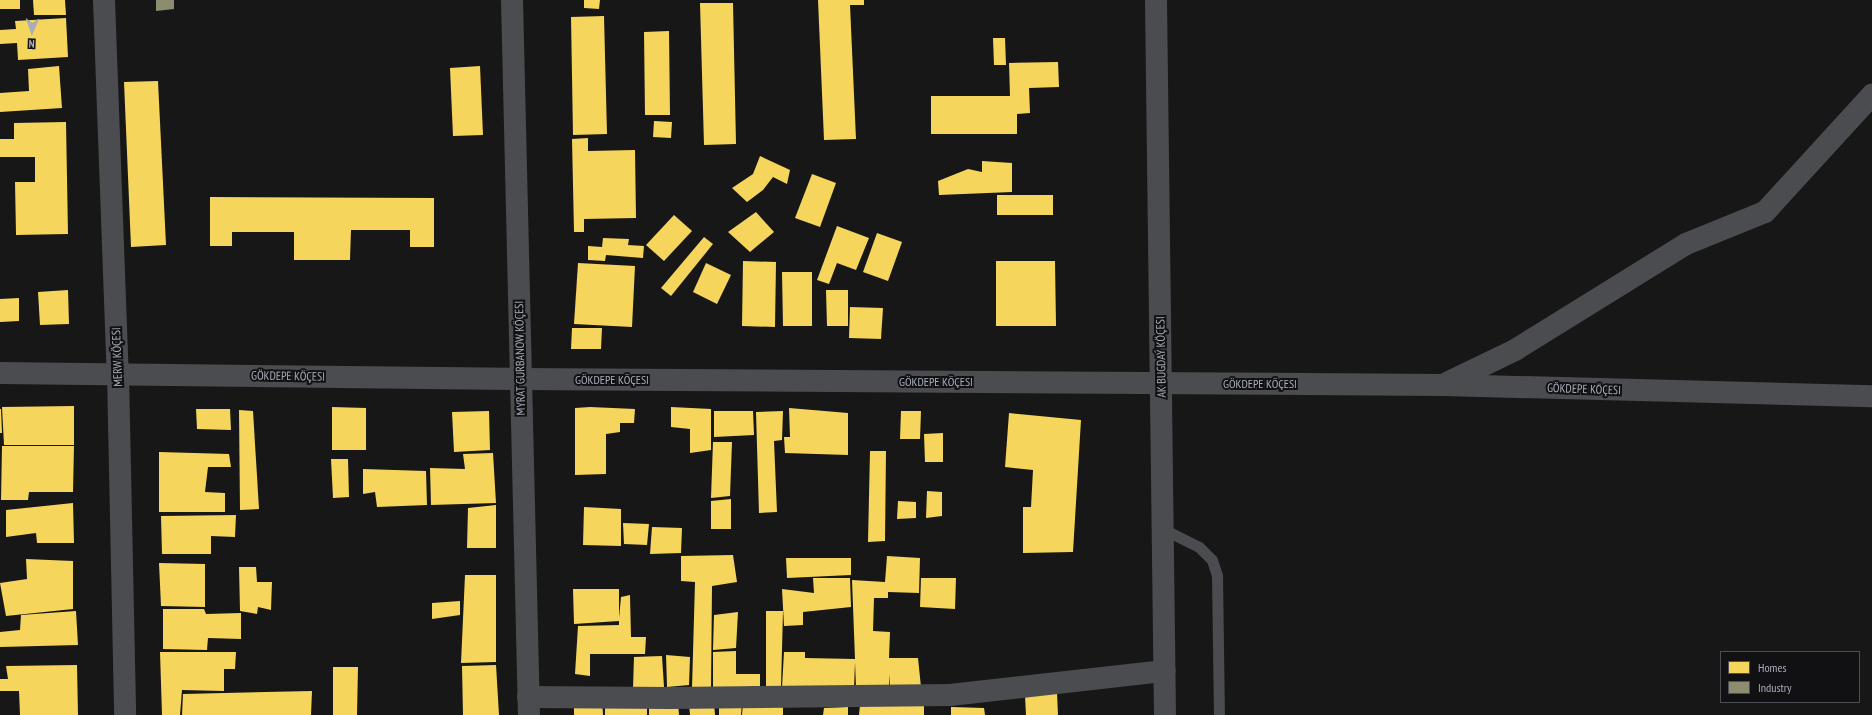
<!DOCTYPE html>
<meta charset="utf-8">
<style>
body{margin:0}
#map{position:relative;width:1872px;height:715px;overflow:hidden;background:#171717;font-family:"PT Sans Narrow",sans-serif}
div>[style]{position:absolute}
.homes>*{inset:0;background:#f6d55c}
.industry>*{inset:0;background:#8c8c6e}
.service>*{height:11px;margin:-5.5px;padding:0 5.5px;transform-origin:5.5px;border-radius:5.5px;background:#4b4c50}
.minor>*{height:22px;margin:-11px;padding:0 11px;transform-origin:11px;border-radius:11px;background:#4b4c50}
.tertiary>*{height:22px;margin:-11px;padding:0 11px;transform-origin:11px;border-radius:11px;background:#4b4c50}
span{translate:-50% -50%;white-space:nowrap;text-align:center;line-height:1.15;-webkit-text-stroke:4px #111113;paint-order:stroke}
.street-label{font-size:12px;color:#a8adb8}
.legend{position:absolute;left:1720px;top:651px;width:140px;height:52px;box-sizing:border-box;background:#111113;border:1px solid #4d4f55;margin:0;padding:5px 7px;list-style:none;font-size:12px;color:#a8adb8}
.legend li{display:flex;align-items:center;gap:8px;height:20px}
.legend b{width:20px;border:1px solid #4d4f55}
.north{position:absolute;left:12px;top:12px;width:40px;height:40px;-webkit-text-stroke:3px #111113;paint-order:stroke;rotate:182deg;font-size:11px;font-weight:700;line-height:16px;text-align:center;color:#a8adb8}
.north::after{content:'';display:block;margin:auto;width:14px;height:18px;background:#a8adb8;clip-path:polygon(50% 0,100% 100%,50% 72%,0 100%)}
</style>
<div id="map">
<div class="homes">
<div style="clip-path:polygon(0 0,20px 0,20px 9px,0 9px)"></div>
<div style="clip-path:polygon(33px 0,65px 0,66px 15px,34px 15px)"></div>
<div style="clip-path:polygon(584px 0,600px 0,599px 9px,584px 8px)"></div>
<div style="clip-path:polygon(818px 0,864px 0,864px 5px,850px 5px,856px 139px,824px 140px)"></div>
<div style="clip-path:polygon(700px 3px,733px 3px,736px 144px,704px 145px)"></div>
<div style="clip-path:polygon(604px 16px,607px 134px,573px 135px,571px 17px)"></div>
<div style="clip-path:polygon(66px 18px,68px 57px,18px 60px,17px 43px,0 44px,0 30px,16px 29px,15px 21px)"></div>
<div style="clip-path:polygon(669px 31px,670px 115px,645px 115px,644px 32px)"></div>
<div style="clip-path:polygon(993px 38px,1005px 38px,1006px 65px,994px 65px)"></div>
<div style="clip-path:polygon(1058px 62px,1059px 87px,1029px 88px,1030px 113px,1017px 114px,1017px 134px,931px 134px,931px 96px,1010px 96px,1009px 63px)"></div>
<div style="clip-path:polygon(59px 66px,62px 108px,0 112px,0 93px,29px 91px,28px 69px)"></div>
<div style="clip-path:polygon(480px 66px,483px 135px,453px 136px,450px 68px)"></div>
<div style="clip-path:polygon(158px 81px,166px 245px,131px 247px,124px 82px)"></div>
<div style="clip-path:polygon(654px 121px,672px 122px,671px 138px,653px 137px)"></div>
<div style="clip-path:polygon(66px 122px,68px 234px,16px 235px,15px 182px,35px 182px,35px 157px,0 157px,0 139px,14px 139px,14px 123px)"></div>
<div style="clip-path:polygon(588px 138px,588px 151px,635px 150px,636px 218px,584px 219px,584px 232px,574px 232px,572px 139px)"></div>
<div style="clip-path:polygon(760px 156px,790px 170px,787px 184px,773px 177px,763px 190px,747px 202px,732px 188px,753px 174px)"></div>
<div style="clip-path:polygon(982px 161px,1012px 163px,1012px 192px,939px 195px,938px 181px,968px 169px,982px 172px)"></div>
<div style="clip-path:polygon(812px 174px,836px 183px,820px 227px,795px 218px)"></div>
<div style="clip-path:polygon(997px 195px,1053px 195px,1053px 215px,997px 215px)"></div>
<div style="clip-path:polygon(210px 197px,434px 198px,434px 247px,410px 247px,410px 230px,351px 230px,350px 260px,294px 260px,294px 232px,232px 232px,232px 246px,210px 246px)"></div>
<div style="clip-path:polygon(756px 212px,774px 232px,750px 252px,728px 232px)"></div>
<div style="clip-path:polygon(674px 215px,692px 231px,664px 261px,646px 245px)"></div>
<div style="clip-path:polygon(837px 226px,869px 238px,856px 270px,837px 263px,829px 284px,817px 280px)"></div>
<div style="clip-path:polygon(877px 233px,902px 242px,888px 281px,863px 272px)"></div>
<div style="clip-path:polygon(704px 237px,713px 244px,671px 296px,661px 288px)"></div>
<div style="clip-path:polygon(603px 238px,629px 239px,628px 245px,644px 246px,643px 258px,606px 255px,605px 261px,588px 260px,588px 246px,602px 247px)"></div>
<div style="clip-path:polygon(743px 261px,776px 262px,775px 327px,742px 326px)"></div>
<div style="clip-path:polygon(996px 261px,1055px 261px,1056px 326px,996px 326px)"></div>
<div style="clip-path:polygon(578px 263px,635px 266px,632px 327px,574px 324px)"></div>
<div style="clip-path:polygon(706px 263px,731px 275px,717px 304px,693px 292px)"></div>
<div style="clip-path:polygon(782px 272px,812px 272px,812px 326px,783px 326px)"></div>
<div style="clip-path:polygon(68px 290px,69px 324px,40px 325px,38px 292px)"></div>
<div style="clip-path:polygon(826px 290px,848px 290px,848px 326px,827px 326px)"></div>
<div style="clip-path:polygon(19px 298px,19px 321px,0 322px,0 299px)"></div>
<div style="clip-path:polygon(850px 307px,883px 308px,881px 339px,849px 338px)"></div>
<div style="clip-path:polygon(572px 328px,602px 328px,601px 349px,571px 349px)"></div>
<div style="clip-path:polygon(74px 406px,74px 445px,4px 445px,2px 407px)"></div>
<div style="clip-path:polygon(332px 407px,366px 408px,366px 450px,332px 450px)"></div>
<div style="clip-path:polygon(590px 407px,635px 409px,634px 423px,620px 423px,620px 432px,606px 434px,606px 474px,575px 475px,575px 408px)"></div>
<div style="clip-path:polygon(671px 407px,711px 409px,711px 450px,690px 453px,690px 429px,671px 427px)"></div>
<div style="clip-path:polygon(789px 408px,848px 413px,848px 455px,785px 453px,784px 437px,790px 437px)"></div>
<div style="clip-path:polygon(0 409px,1px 409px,2px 433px,0 433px)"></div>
<div style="clip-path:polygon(196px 409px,230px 409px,231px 430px,197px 429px)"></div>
<div style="clip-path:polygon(239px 410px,253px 411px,259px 509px,240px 510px)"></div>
<div style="clip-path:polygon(489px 411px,490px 450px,454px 452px,452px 412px)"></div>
<div style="clip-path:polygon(714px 411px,753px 411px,754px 435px,714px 437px)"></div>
<div style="clip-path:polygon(783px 411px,782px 440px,774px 441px,777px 512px,759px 513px,756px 412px)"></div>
<div style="clip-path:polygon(901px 411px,921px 411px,920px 439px,900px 439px)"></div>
<div style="clip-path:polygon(1009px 413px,1081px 420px,1073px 552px,1023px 553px,1023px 507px,1031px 507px,1033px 470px,1005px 467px)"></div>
<div style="clip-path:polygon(943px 433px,943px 462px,925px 462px,924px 434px)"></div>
<div style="clip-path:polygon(713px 442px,732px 442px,730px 496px,711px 498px)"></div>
<div style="clip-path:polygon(2px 446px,74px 446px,73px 492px,29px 492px,28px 500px,1px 500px)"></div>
<div style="clip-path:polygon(870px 451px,886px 451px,885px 541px,868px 542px)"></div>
<div style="clip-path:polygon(159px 452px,229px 454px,231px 467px,208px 467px,205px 492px,225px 493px,225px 512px,159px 512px)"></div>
<div style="clip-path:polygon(493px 453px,496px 503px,431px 505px,430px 468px,465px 469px,463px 454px)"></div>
<div style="clip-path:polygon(331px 459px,348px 459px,349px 497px,333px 498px)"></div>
<div style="clip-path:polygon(363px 469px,426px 471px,427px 505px,377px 507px,375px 492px,363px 494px)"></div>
<div style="clip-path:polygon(927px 491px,942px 492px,942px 516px,926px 518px)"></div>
<div style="clip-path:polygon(731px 499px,731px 529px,711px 529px,711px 501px)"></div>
<div style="clip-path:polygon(898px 501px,916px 502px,916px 518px,897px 519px)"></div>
<div style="clip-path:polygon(73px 503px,74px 543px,37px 543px,36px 533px,6px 537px,6px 510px)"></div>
<div style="clip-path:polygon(496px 505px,496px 548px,467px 548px,468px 508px)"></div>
<div style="clip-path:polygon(584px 507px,621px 509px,621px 546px,583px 545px)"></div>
<div style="clip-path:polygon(236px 515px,235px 537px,211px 536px,211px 554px,162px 554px,161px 516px)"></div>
<div style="clip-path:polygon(623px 523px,649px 524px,647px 545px,624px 544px)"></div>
<div style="clip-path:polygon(652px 527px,682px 528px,681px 553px,650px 554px)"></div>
<div style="clip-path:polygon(733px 555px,737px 582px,712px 586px,711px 689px,692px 688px,695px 582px,681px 581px,681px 556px)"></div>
<div style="clip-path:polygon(887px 556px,920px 558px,919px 593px,888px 592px,888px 598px,874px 598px,873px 631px,890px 632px,889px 658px,918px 658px,921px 687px,890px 687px,889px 674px,889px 685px,856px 688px,855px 662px,854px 689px,782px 687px,784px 652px,805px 652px,805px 658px,855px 659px,852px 580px,885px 582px)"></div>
<div style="clip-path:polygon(786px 558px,851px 558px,851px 575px,787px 578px)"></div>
<div style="clip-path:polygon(26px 559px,73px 561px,73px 609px,6px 616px,0 583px,27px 579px)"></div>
<div style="clip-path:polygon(159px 563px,205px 564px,205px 607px,161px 606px)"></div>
<div style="clip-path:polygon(239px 567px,256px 567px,257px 582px,272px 582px,271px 610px,258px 607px,257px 614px,240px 611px)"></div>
<div style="clip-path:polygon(465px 575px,496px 575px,496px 662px,461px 663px)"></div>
<div style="clip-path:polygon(813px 578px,850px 578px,851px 607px,803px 612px,803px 625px,784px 626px,782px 589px,814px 593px)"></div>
<div style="clip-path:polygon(921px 578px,956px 578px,955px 609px,920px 607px)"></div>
<div style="clip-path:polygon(573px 589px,619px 589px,619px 618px,621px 597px,630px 595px,631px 637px,646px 637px,645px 654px,590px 654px,590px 676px,575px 674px,578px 626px,619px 625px,619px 621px,574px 624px)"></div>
<div style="clip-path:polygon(460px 601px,460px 615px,432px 619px,432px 603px)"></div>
<div style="clip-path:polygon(163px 609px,204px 609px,206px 614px,241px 613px,241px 639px,208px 638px,207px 650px,163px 649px)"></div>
<div style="clip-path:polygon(76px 611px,78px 645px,0 647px,0 632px,20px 630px,21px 615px)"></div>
<div style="clip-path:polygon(766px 611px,783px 611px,781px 687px,766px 688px)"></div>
<div style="clip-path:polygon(738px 612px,736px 648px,713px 650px,714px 615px)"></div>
<div style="clip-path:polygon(736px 651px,736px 674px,760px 674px,760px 686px,713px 689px,713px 652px)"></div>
<div style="clip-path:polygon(160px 652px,236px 652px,235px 669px,224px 669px,224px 691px,182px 690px,180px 715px,162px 715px)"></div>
<div style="clip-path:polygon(666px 655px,690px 657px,689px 685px,667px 687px)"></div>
<div style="clip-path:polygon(662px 656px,664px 687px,633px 688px,634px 657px)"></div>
<div style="clip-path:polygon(77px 665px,78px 715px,20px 715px,19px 691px,0 691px,0 679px,8px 679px,6px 666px)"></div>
<div style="clip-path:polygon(496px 665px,499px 715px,463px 715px,462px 666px)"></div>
<div style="clip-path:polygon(333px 667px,358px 667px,357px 715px,333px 715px)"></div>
<div style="clip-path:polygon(312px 691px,311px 715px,182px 715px,183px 694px)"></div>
<div style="clip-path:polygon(1057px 693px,1058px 715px,1026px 715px,1025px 696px)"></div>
<div style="clip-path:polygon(574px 699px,602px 700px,603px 715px,574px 715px)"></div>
<div style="clip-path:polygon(605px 701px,647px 702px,647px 715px,605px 715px)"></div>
<div style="clip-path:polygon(719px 701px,742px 702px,741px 715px,719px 715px)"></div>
<div style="clip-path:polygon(649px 703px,678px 703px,679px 715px,649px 715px)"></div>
<div style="clip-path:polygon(714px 703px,715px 715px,690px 715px,689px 704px)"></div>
<div style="clip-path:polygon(743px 703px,783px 703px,783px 715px,742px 715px)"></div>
<div style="clip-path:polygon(860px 705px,924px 706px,924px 715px,859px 715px)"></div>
<div style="clip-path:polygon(848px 707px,848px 715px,823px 715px,824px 708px)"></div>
<div style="clip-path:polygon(951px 707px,984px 708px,985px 715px,951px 715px)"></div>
</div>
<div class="industry">
<div style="clip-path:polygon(156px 0,174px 0,174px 9px,156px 11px)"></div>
</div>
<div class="service">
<div style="left:1163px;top:529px;width:40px;rotate:26.6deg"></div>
<div style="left:1199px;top:547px;width:18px;rotate:45deg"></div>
<div style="left:1212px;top:560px;width:16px;rotate:72deg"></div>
<div style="left:1217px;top:575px;width:140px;rotate:89.2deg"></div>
</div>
<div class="minor">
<div style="left:104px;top:0;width:374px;rotate:87.9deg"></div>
<div style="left:118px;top:374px;width:341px;rotate:88.8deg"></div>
<div style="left:1156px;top:0;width:715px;rotate:89.28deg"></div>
<div style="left:0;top:373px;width:520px;rotate:0.66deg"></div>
<div style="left:520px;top:379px;width:923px;rotate:0.37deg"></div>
<div style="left:1443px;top:385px;width:429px;rotate:1.5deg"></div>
<div style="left:1447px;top:383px;width:76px;rotate:-25.9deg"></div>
<div style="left:1515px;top:350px;width:201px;rotate:-31.8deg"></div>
<div style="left:1686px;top:244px;width:85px;rotate:-22.1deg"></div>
<div style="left:1765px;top:212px;width:159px;rotate:-47.6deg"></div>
<div style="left:528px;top:697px;width:142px;rotate:0.4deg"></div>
<div style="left:670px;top:698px;width:280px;rotate:-0.6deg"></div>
<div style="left:950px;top:695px;width:216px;rotate:-6.4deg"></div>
</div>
<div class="tertiary">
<div style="left:512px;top:0;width:715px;rotate:88.64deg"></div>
</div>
<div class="street-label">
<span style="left:117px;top:357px;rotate:-92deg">MERW KÖÇESI</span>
<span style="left:1161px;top:357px;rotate:-91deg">AK BUGDAÝ KÖÇESI</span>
<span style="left:520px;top:358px;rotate:-91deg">MYRAT GURBANOW KÖÇESI</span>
<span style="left:288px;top:376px;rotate:1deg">GÖKDEPE KÖÇESI</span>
<span style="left:612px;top:380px">GÖKDEPE KÖÇESI</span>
<span style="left:936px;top:382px">GÖKDEPE KÖÇESI</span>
<span style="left:1260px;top:384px">GÖKDEPE KÖÇESI</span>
<span style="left:1584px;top:389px;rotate:2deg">GÖKDEPE KÖÇESI</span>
</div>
<ul class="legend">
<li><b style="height:11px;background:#f6d55c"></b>Homes</li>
<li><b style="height:11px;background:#8c8c6e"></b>Industry</li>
</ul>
<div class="north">N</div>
</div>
